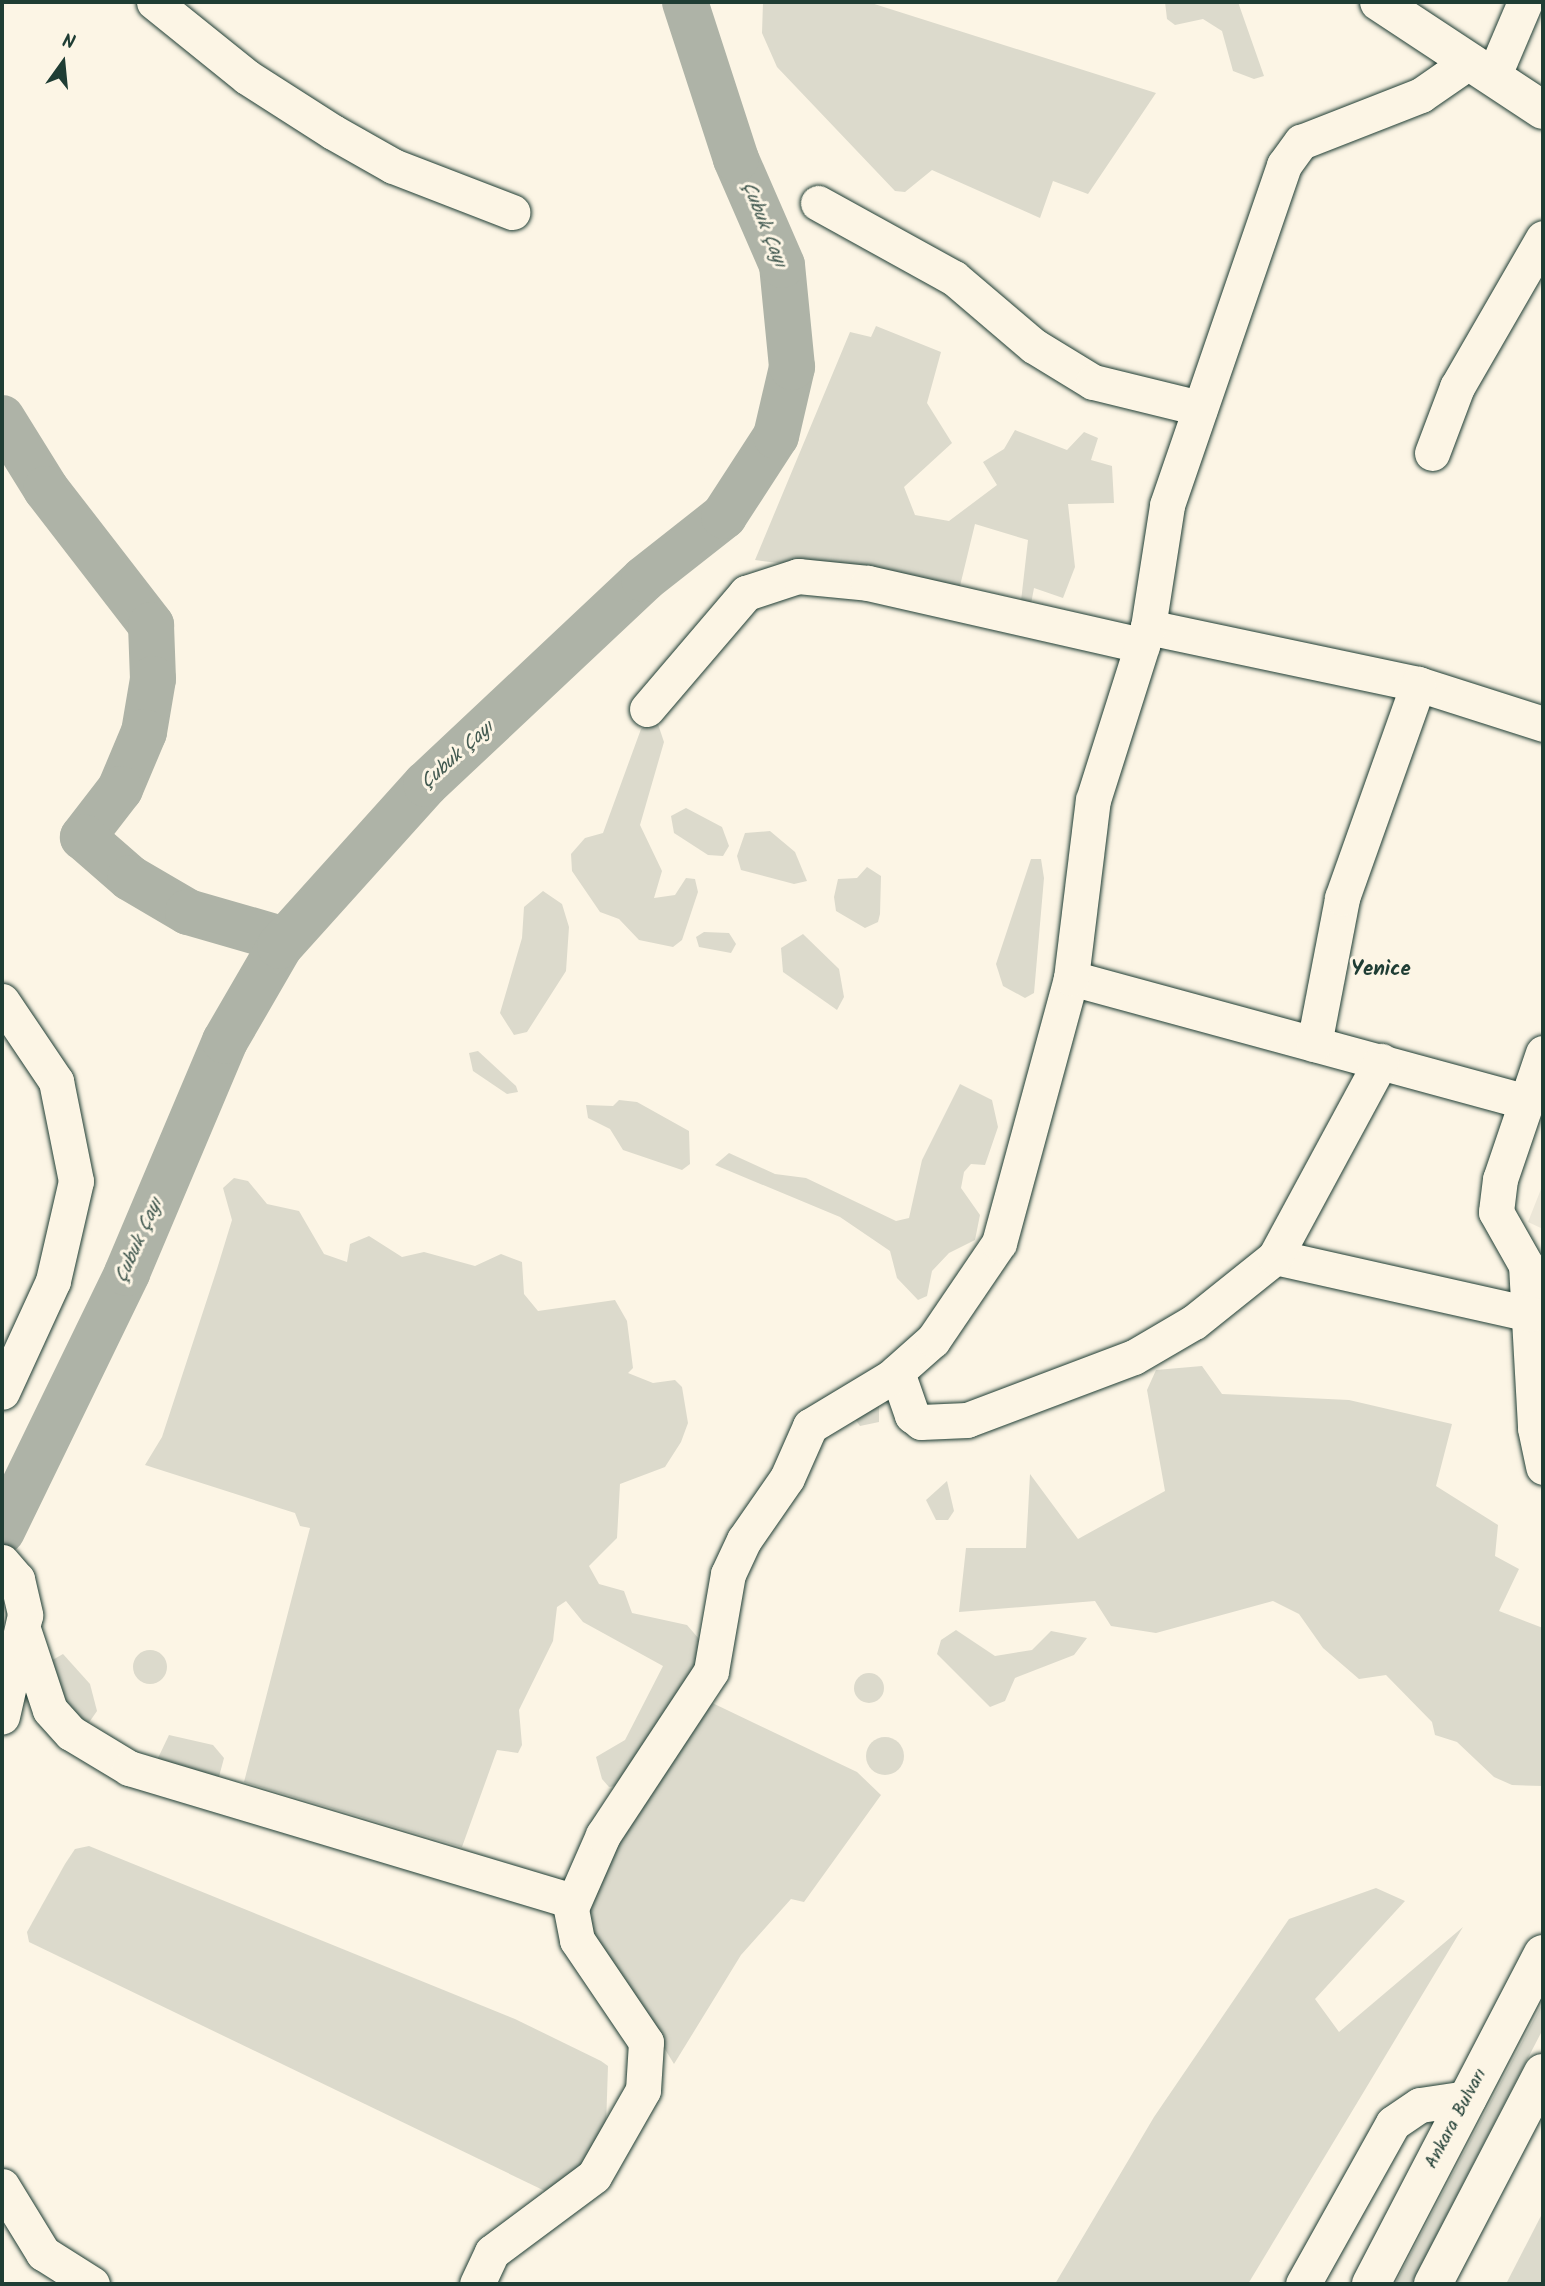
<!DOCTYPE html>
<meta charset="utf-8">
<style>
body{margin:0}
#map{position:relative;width:1545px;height:2286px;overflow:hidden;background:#fcf5e5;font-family:Kalam,sans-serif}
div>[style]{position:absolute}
.built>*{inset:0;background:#ece7d8}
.green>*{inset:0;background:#dcdacc}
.round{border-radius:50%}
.river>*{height:46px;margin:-23px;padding:0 23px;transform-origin:23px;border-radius:23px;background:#aeb3a7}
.roads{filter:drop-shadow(0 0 2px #1f3d34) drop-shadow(0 0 2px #1f3d34)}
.minor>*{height:35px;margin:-17.5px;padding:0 17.5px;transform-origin:17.5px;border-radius:17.5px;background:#fcf5e5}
.major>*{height:38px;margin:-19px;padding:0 19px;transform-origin:19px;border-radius:19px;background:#fcf5e5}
span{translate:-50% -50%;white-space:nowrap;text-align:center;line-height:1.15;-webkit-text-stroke:6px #fcf5e5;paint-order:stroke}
.street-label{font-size:18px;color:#1f3d34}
.water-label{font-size:19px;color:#435a51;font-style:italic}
.quarter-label{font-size:21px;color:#1f3d34;font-weight:700}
.frame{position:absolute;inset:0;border:4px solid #1f3d34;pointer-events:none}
.north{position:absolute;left:28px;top:28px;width:70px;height:70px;-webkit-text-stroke:5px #fcf5e5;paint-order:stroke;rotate:15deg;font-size:19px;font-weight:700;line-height:28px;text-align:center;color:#1f3d34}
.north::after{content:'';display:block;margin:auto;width:24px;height:32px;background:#1f3d34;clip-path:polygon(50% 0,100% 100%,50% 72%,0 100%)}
</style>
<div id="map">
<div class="built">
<div style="clip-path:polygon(1543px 1184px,1543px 1229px,1528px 1222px)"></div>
</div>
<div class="green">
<div style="clip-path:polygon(763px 2px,868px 2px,1156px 93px,1088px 194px,1053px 181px,1040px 218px,932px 170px,905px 192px,895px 191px,777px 67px,762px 33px)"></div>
<div style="clip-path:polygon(1165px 2px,1238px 2px,1264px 76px,1254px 79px,1233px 71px,1222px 31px,1203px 19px,1175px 25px,1167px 19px)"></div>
<div style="clip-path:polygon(876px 326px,941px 352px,927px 403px,952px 443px,904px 487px,915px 515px,949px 521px,997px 485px,983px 462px,1004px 449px,1015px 430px,1067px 450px,1084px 432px,1098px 438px,1091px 460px,1112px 466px,1114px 503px,1068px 504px,1075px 567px,1063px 598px,1034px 588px,1031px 604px,1021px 601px,1028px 540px,975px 524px,960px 586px,755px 560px,850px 332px,871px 337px)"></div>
<div style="clip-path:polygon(656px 718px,664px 742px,640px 825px,662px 871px,654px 898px,675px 895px,686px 878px,695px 879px,698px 892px,682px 940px,673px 947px,639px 940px,619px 919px,600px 912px,572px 871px,571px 854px,585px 838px,603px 833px,641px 729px)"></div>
<div style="clip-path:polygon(686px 808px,722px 827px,729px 846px,723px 856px,708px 855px,674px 833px,671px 816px)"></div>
<div style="clip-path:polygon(770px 831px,795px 852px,807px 881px,794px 884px,741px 870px,737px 856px,745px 833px)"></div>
<div style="clip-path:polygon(1031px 859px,1041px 859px,1044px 878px,1034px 993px,1025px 998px,1003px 986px,996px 964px)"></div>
<div style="clip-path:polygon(867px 867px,881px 876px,880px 914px,878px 922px,865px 928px,836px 911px,834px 897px,838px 879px,857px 878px)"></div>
<div style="clip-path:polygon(543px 891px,562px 904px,569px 927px,566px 971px,527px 1032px,514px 1035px,500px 1013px,522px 938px,524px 907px)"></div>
<div style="clip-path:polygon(704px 932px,729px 933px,736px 944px,731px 953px,699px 947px,696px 937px)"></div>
<div style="clip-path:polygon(803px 934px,839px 969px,844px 997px,837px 1010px,783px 972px,781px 948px)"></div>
<div style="clip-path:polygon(478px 1051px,516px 1086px,518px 1092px,507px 1094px,473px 1071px,469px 1053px)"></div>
<div style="clip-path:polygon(960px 1084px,992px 1100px,998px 1127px,985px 1165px,971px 1164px,964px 1172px,961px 1188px,980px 1215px,975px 1240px,949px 1253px,932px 1271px,927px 1296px,918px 1300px,897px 1278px,890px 1251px,840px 1217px,715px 1165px,729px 1153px,775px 1174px,806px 1178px,896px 1221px,909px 1218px,922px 1160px)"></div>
<div style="clip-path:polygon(619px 1100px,637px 1102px,689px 1131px,690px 1164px,682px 1170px,623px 1150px,610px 1129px,588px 1118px,586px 1105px,613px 1106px)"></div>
<div style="clip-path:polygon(234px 1178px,248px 1181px,267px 1204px,299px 1211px,324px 1254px,347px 1262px,350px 1244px,369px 1236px,402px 1257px,424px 1252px,475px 1266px,501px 1254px,522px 1262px,524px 1294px,538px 1311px,615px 1300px,627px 1321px,633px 1368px,628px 1373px,653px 1383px,675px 1380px,682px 1387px,688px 1423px,681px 1442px,665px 1467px,620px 1484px,617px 1538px,589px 1566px,599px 1584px,624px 1591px,632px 1613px,687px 1625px,706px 1647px,621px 1785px,609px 1787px,602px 1779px,596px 1757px,625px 1740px,663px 1666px,583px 1622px,566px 1601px,557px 1607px,553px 1641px,519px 1710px,522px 1745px,518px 1753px,497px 1750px,462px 1847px,244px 1782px,310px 1528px,300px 1526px,295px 1513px,145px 1465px,162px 1437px,217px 1269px,232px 1220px,223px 1188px)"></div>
<div style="clip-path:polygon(1202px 1366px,1222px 1394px,1349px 1400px,1452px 1424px,1436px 1486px,1498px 1525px,1495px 1556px,1519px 1569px,1499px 1611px,1543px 1628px,1543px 1786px,1512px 1785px,1494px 1777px,1457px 1742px,1435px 1735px,1432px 1722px,1386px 1675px,1359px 1679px,1323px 1648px,1299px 1614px,1273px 1601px,1156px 1633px,1111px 1626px,1095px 1601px,959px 1612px,966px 1548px,1026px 1548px,1030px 1474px,1078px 1539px,1165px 1491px,1147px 1390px,1156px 1370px)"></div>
<div style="clip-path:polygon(879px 1401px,879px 1422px,860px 1426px,855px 1419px)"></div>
<div style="clip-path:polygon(947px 1481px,954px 1511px,948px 1520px,936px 1520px,926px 1500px)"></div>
<div style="clip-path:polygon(956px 1630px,995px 1656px,1032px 1650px,1051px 1631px,1087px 1638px,1074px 1655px,1015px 1678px,1005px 1701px,990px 1707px,937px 1654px,941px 1640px)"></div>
<div class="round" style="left:133px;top:1650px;width:34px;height:34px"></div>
<div style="clip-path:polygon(63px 1654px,90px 1684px,97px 1711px,88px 1724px,70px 1718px,49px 1662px)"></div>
<div class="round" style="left:854px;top:1673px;width:30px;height:30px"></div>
<div style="clip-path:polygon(704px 1699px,857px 1772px,881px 1795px,804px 1902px,791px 1899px,741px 1955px,674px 2064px,581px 1912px,587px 1887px)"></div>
<div style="clip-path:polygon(169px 1735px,213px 1745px,224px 1758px,216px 1788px,166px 1770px,158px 1758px)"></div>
<div class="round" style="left:866px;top:1737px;width:38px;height:38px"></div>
<div style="clip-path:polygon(89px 1846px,515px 2019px,601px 2061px,608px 2066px,606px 2126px,575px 2175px,545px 2191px,29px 1942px,27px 1932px,65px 1864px,75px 1849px)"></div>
<div style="clip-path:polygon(1376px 1888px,1405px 1901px,1315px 1999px,1339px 2032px,1463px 1927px,1248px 2284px,1055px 2284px,1154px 2117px,1289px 1919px)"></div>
<div style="clip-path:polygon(1543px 2002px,1543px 2029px,1411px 2284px,1395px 2284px)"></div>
<div style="clip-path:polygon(1543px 2212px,1543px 2284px,1506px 2284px)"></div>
</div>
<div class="river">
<div style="left:2px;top:418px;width:84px;rotate:58.2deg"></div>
<div style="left:46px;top:489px;width:172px;rotate:52.3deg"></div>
<div style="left:151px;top:625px;width:54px;rotate:87.9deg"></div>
<div style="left:153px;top:679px;width:54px;rotate:99.6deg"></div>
<div style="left:144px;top:732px;width:62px;rotate:112.8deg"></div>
<div style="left:120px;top:789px;width:61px;rotate:127.6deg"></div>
<div style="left:83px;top:837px;width:62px;rotate:41.1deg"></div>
<div style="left:130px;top:878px;width:67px;rotate:30.4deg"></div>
<div style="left:188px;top:912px;width:101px;rotate:16.1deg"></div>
<div style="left:2px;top:1531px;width:287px;rotate:-64.1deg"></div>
<div style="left:127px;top:1273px;width:252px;rotate:-67.1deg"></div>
<div style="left:225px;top:1041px;width:110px;rotate:-59.9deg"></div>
<div style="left:280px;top:946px;width:218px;rotate:-48deg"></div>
<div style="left:426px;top:784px;width:299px;rotate:-43.2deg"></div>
<div style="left:644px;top:579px;width:102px;rotate:-38.2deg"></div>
<div style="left:724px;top:516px;width:95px;rotate:-57deg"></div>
<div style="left:776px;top:436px;width:71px;rotate:-76.9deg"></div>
<div style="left:792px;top:367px;width:102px;rotate:-95.6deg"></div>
<div style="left:782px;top:265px;width:116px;rotate:-113.5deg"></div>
<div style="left:736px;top:159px;width:165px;rotate:-108deg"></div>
</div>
<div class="roads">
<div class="minor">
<div style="left:154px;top:2px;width:119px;rotate:38.9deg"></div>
<div style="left:247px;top:77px;width:102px;rotate:32.6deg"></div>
<div style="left:333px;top:132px;width:69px;rotate:29.5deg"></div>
<div style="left:393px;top:166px;width:128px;rotate:21.1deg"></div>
<div style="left:1493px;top:77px;width:82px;rotate:-66.9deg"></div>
<div style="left:818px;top:203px;width:155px;rotate:28.9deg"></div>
<div style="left:954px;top:278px;width:105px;rotate:40.4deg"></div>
<div style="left:1034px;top:346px;width:69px;rotate:31.4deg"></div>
<div style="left:1093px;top:382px;width:110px;rotate:13.7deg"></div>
<div style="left:1432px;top:453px;width:71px;rotate:-69.3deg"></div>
<div style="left:1457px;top:387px;width:172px;rotate:-60deg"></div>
<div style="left:1148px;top:627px;width:276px;rotate:11.9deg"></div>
<div style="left:1418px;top:684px;width:131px;rotate:17.7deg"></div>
<div style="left:647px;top:709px;width:153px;rotate:-49.5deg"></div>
<div style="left:746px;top:593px;width:55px;rotate:-18.1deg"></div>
<div style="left:798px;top:576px;width:70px;rotate:5.7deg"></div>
<div style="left:868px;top:583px;width:281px;rotate:12.8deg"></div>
<div style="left:1071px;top:978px;width:470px;rotate:15.2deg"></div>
<div style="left:2px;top:1001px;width:97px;rotate:56deg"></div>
<div style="left:56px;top:1081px;width:102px;rotate:78.7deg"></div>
<div style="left:76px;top:1181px;width:103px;rotate:103deg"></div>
<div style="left:53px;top:1281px;width:122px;rotate:114.7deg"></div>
<div style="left:1314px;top:1044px;width:149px;rotate:-79.1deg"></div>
<div style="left:1342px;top:898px;width:227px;rotate:-70.4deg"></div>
<div style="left:1543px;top:1053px;width:133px;rotate:108.8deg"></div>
<div style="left:1500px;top:1179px;width:33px;rotate:97deg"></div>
<div style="left:1496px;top:1212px;width:61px;rotate:60.5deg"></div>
<div style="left:1526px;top:1265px;width:163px;rotate:86.8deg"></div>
<div style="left:1535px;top:1428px;width:40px;rotate:78deg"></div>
<div style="left:1275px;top:1257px;width:262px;rotate:12.6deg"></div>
<div style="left:897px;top:1372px;width:46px;rotate:70.8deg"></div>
<div style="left:912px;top:1415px;width:11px;rotate:38deg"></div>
<div style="left:921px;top:1422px;width:46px;rotate:-2.5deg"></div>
<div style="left:967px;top:1420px;width:178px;rotate:-20.7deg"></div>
<div style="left:1134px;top:1357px;width:69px;rotate:-30.3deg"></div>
<div style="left:1194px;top:1322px;width:104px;rotate:-38.7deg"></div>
<div style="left:1275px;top:1257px;width:223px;rotate:-61.6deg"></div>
<div style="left:2px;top:1562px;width:23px;rotate:49deg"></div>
<div style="left:17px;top:1579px;width:37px;rotate:77deg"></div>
<div style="left:25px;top:1615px;width:104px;rotate:102.8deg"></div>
<div style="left:23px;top:1629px;width:85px;rotate:71.6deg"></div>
<div style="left:50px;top:1710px;width:31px;rotate:48deg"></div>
<div style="left:71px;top:1733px;width:68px;rotate:31.1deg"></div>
<div style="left:129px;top:1768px;width:463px;rotate:16.7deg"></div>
<div style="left:2px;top:2186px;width:79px;rotate:58.5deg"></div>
<div style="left:43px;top:2253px;width:58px;rotate:32.3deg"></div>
<div style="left:477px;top:2284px;width:35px;rotate:-65deg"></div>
<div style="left:492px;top:2252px;width:127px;rotate:-36.7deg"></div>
<div style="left:594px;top:2176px;width:99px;rotate:-60.3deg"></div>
<div style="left:643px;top:2090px;width:48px;rotate:-86.4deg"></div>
<div style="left:646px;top:2042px;width:123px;rotate:-124.1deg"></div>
<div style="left:577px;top:1940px;width:33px;rotate:-101deg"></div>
<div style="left:571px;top:1908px;width:80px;rotate:-66.3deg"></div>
<div style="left:603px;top:1835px;width:196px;rotate:-56.6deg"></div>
<div style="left:711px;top:1671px;width:98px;rotate:-80.1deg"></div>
<div style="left:728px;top:1574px;width:38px;rotate:-65deg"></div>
<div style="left:744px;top:1540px;width:75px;rotate:-55.3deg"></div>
<div style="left:787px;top:1478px;width:57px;rotate:-66.1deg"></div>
<div style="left:810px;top:1426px;width:93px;rotate:-31deg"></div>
<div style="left:890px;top:1378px;width:57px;rotate:-41.5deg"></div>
<div style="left:933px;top:1340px;width:117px;rotate:-55.8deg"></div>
<div style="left:999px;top:1243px;width:275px;rotate:-74.8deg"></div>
<div style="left:1071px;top:978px;width:179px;rotate:-83deg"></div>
<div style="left:1093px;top:800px;width:182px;rotate:-72.4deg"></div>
<div style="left:1148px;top:627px;width:123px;rotate:-81.1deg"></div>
<div style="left:1167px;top:505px;width:360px;rotate:-71deg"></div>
<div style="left:1284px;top:165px;width:29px;rotate:-54deg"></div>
<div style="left:1301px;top:142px;width:129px;rotate:-21.4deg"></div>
<div style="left:1421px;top:95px;width:60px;rotate:-34.8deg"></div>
<div style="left:1303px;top:2284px;width:184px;rotate:-60.8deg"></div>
<div style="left:1393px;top:2123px;width:32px;rotate:-34deg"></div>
<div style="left:1420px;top:2105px;width:49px;rotate:-8.3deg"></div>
</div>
<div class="major">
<div style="left:1379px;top:2px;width:196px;rotate:33.4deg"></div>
<div style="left:1371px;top:2284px;width:372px;rotate:-62.5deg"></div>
<div style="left:1433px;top:2284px;width:238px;rotate:-62.5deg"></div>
</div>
</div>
<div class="street-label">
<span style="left:1457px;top:2119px;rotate:-62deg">Ankara Bulvarı</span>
</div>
<div class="water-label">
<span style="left:763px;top:225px;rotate:68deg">Çubuk Çayı</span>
<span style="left:458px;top:756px;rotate:-42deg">Çubuk Çayı</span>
<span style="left:140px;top:1241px;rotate:-66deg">Çubuk Çayı</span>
</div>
<div class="quarter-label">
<span style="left:1381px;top:970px">Yenice</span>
</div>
<div class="frame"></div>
<div class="north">N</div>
</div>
